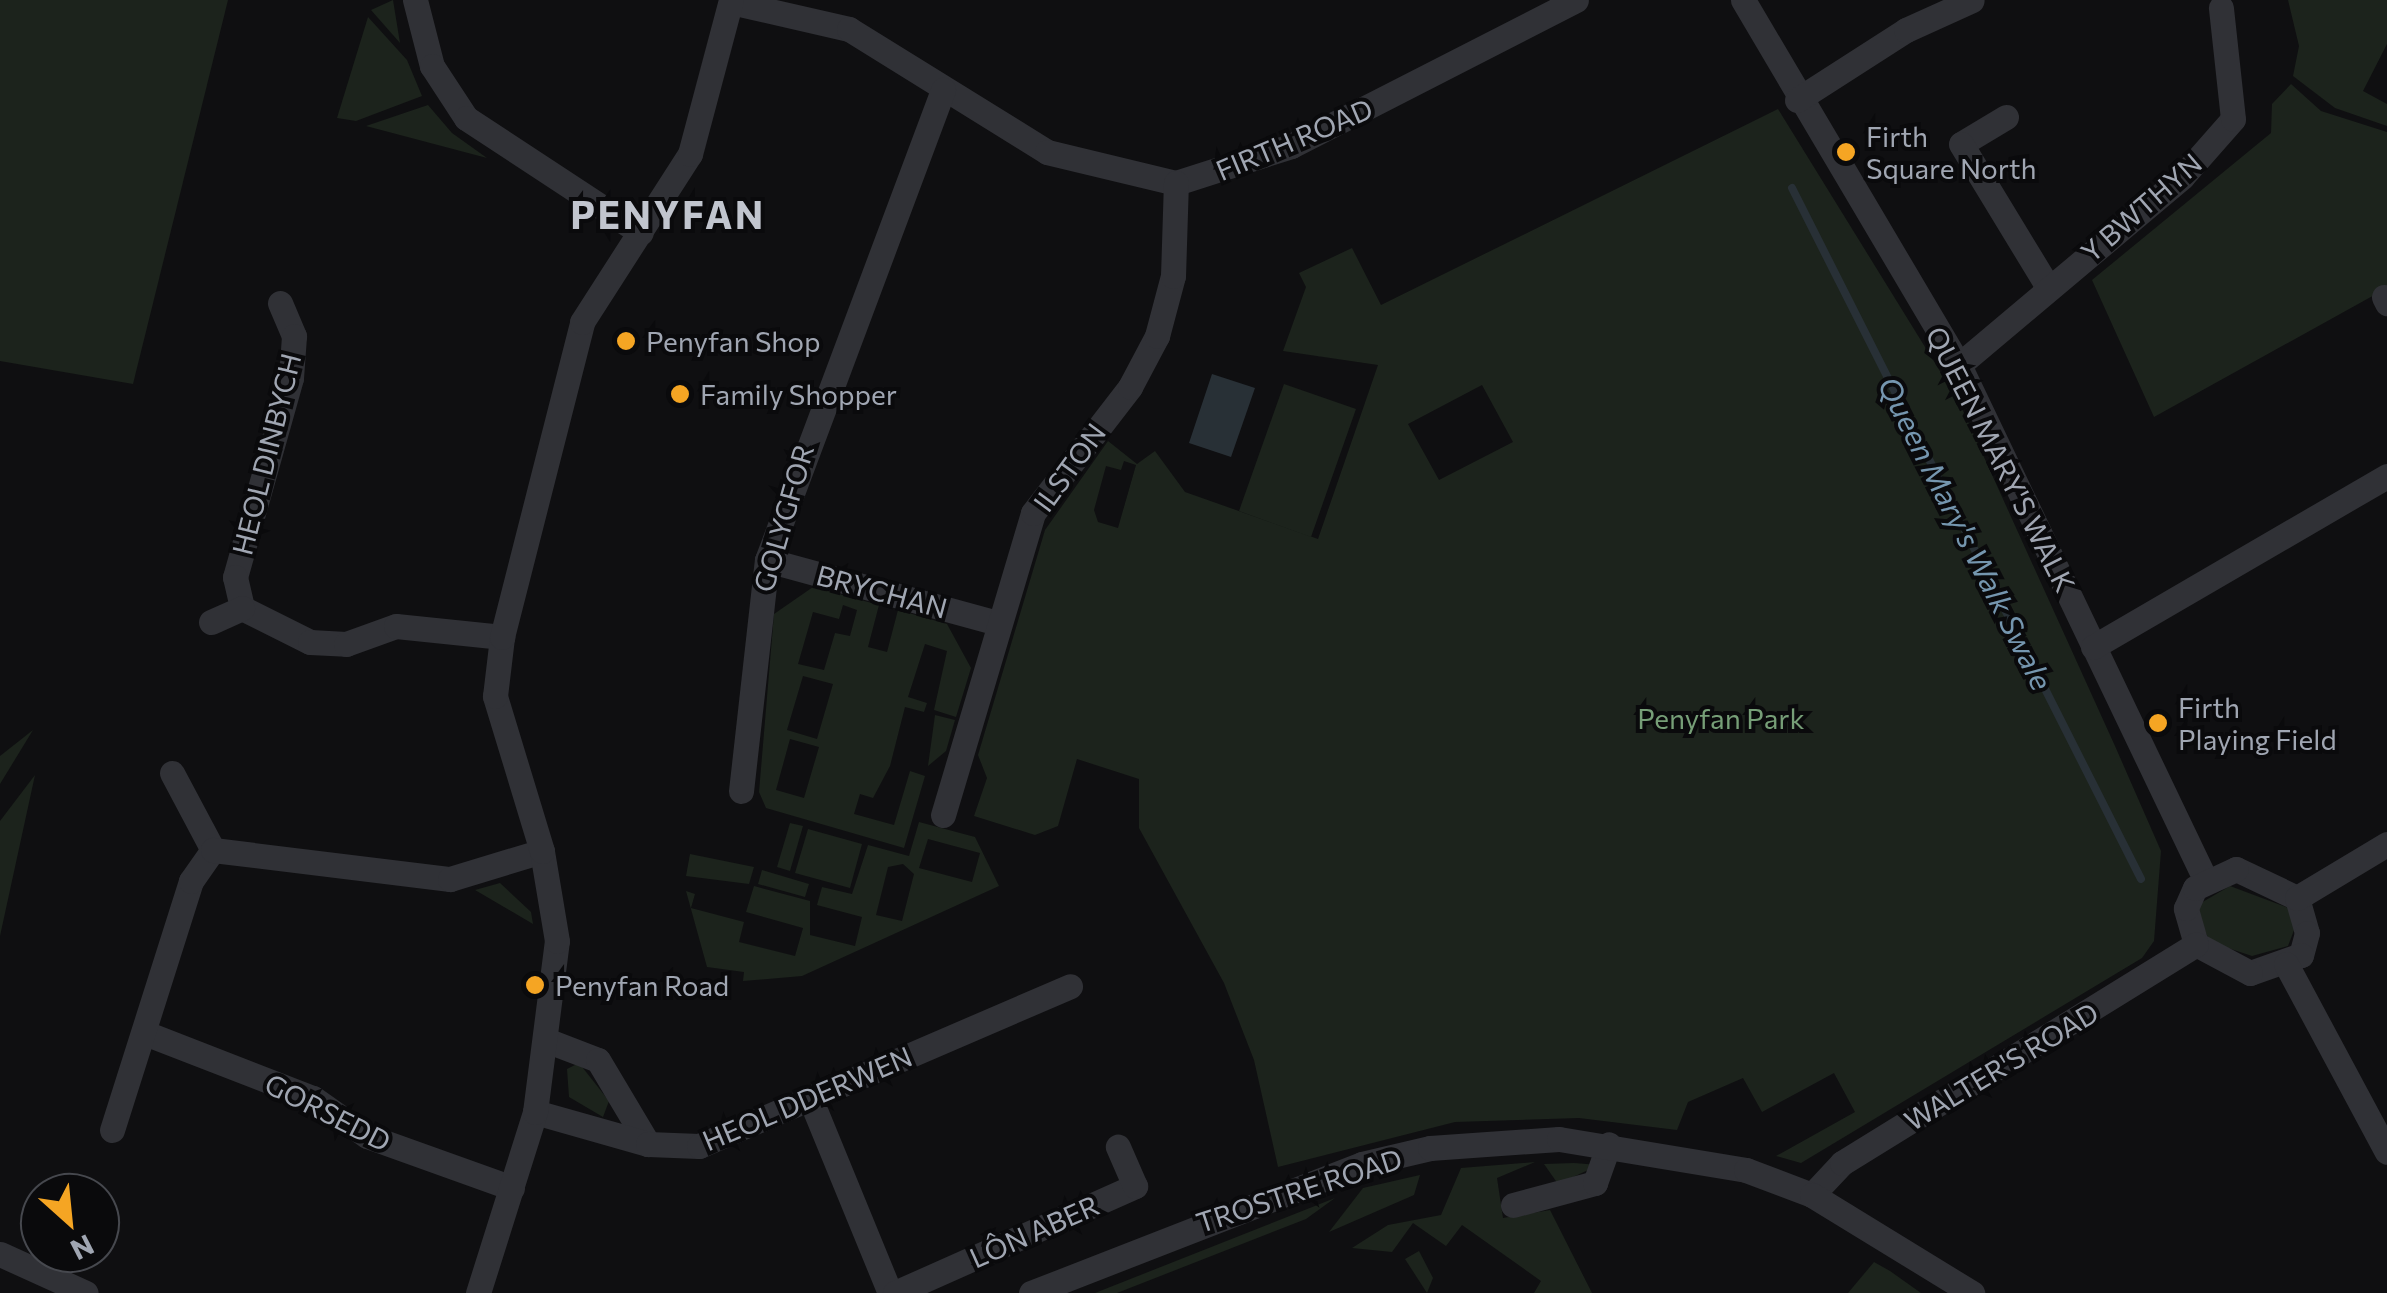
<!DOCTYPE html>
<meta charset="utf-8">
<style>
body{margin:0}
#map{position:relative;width:2387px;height:1293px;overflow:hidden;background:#0f0f11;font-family:Commissioner,sans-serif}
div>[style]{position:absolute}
.green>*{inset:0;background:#1c231c}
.water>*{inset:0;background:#283036}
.stream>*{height:8px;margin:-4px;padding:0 4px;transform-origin:4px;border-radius:4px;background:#283036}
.minor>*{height:25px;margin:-12.5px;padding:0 12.5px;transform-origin:12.5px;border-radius:12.5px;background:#303136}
.dots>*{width:28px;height:28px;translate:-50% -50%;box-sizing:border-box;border:5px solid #0a0a0c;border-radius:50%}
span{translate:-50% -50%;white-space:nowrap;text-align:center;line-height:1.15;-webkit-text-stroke:8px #0a0a0c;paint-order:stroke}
.poi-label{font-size:28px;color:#a0a6b2}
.left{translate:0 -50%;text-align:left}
.street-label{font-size:28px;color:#a0a6b2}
.park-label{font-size:28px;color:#769e77}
.water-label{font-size:30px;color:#7596af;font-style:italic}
.district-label{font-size:38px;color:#c1c5ce;font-weight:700;letter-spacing:2.5px}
.north{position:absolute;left:20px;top:1173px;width:100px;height:100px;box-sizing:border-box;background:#0a0a0c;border:2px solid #46484e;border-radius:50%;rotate:153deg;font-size:28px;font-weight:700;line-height:40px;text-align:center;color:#a0a6b2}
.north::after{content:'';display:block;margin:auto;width:35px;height:45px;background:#f5a523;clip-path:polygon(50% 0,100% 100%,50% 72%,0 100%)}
</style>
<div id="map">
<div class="green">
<div style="clip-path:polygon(0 0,228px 0,133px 384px,0 361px)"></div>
<div style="clip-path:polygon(393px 0,400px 43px,371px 10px)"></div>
<div style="clip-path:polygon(2288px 0,2387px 0,2387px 44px,2363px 91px,2387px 104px,2387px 126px,2335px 108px,2293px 76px,2299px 46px)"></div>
<div style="clip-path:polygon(368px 17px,407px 60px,422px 96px,356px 121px,337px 118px)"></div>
<div style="clip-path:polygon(2291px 84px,2321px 111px,2387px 132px,2387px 288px,2154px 417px,2092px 280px,2271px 133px,2272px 104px)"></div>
<div style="clip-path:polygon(428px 105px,452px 133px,487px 158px,366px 126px)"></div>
<div style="clip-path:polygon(evenodd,1778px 109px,1959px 402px,2115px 746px,2161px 851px,2154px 941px,2142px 958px,1801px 1163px,1776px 1156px,1855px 1112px,1834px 1073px,1762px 1112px,1743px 1078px,1688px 1102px,1677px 1130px,1579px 1118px,1455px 1122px,1278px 1167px,1254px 1060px,1224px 983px,1139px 828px,1139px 779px,1077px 759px,1058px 826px,1035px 835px,974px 816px,987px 778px,978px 755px,1045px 530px,1108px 441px,1137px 464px,1155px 451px,1185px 492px,1318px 539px,1378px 365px,1283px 351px,1306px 287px,1299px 273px,1352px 248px,1381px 305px,1778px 109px,1482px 385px,1513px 442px,1439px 480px,1408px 424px,1482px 385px,1778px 109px,1124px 461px,1136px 465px,1118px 528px,1098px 522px,1094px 510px,1106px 466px,1121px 470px,1124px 461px)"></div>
<div style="clip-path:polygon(1284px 384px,1356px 409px,1311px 537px,1239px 511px)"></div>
<div style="clip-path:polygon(evenodd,813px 587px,879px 605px,868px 647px,887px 652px,898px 610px,947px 624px,971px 668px,956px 717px,934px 710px,947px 651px,925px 644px,908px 697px,927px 703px,924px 712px,905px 707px,890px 766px,873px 798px,860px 794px,854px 814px,894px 825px,910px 771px,925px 776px,904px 848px,766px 808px,759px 792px,774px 614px,813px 587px,843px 605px,857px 610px,850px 636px,835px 633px,824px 670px,798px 664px,813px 612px,839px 619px,843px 605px,813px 587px,803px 676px,833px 684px,817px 739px,787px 730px,803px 676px,813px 587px,790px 739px,819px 747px,804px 798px,776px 790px,790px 739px)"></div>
<div style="clip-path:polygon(935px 715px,955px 720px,946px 751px,928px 766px)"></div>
<div style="clip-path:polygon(33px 730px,0 784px,0 756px)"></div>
<div style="clip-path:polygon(35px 775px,0 936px,0 821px)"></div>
<div style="clip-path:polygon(evenodd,919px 822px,975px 837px,999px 886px,802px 976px,743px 981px,744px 972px,707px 967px,686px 891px,695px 894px,691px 908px,744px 922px,739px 942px,795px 956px,803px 928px,746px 912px,754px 886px,810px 901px,810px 935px,855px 946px,862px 917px,817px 905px,822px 887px,852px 894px,868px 845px,909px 856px,919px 822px,928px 839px,980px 853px,972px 882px,919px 868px,928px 839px,919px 822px,903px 864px,914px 874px,902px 921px,876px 915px,888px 867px,903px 864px)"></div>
<div style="clip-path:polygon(790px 823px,803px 826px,790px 871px,777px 867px)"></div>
<div style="clip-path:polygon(808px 829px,862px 844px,850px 888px,795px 873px)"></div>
<div style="clip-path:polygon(690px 854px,754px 867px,749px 884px,686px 876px)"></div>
<div style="clip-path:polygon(762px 870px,809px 884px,805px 897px,758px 884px)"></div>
<div style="clip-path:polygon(500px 883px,531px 912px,533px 924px,475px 890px)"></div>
<div style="clip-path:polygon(2230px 886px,2289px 908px,2296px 925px,2288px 946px,2252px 956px,2210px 942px,2194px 907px)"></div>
<div style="clip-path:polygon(579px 1063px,609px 1101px,603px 1117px,569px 1097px,567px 1069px)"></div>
<div style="clip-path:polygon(1535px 1162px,1497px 1178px,1503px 1218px,1550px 1210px,1592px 1293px,1534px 1293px,1541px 1281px,1462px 1225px,1446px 1246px,1413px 1223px,1392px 1252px,1352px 1248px,1388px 1225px,1441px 1215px,1461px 1168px)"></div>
<div style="clip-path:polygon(1544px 1164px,1574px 1163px,1599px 1165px,1558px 1184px)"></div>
<div style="clip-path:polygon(1420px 1175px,1414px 1195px,1329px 1232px,1363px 1188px)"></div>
<div style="clip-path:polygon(1335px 1198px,1306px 1219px,1117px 1293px,1095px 1293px)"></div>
<div style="clip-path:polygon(1419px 1251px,1433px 1278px,1427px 1293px,1405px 1259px)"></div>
<div style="clip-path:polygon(1874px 1262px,1890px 1271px,1921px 1293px,1848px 1293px)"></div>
</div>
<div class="water">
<div style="clip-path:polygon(1212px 374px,1255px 388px,1231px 457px,1189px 443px)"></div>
</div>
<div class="stream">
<div style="left:1792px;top:188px;width:774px;rotate:63.2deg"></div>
</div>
<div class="minor">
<div style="left:415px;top:0;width:68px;rotate:75.6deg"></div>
<div style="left:432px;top:66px;width:62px;rotate:56.8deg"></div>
<div style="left:466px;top:118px;width:209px;rotate:33.3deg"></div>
<div style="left:1743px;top:0;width:424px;rotate:59.4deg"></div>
<div style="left:1959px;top:365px;width:570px;rotate:64.42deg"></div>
<div style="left:731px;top:2px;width:121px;rotate:12.9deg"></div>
<div style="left:849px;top:29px;width:233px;rotate:31.8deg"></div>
<div style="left:1047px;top:152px;width:133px;rotate:13.5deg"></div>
<div style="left:1176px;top:183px;width:121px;rotate:-17.8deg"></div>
<div style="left:1291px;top:146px;width:320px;rotate:-27.1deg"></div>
<div style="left:1797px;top:100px;width:130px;rotate:-32.7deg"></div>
<div style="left:1906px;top:30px;width:72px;rotate:-24.4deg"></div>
<div style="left:2006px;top:117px;width:52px;rotate:149deg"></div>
<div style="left:1961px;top:144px;width:167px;rotate:58.7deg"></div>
<div style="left:2384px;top:297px;width:7px;rotate:63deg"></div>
<div style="left:280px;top:303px;width:36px;rotate:67deg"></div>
<div style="left:294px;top:336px;width:42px;rotate:94.1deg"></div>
<div style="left:291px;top:378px;width:207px;rotate:105.7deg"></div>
<div style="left:235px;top:577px;width:32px;rotate:77deg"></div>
<div style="left:242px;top:608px;width:76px;rotate:26.6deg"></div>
<div style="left:310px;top:642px;width:36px;rotate:3deg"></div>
<div style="left:346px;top:644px;width:53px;rotate:-19.8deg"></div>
<div style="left:396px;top:626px;width:107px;rotate:5.9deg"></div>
<div style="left:1959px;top:365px;width:292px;rotate:-40.1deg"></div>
<div style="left:2182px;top:177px;width:77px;rotate:-48.7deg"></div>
<div style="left:2233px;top:119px;width:112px;rotate:-96.2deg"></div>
<div style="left:767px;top:560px;width:238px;rotate:15.3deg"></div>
<div style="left:211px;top:622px;width:34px;rotate:-24deg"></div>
<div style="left:2093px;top:647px;width:340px;rotate:-30.2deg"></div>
<div style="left:172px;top:773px;width:87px;rotate:62deg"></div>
<div style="left:741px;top:791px;width:232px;rotate:-83.6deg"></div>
<div style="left:767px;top:560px;width:502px;rotate:-69.47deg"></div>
<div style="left:943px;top:815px;width:315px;rotate:-73.4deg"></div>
<div style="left:1033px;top:513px;width:159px;rotate:-52.4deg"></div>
<div style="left:1130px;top:387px;width:58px;rotate:-62.1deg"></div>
<div style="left:1157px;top:336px;width:62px;rotate:-75.1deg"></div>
<div style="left:1173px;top:276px;width:93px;rotate:-88.2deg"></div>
<div style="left:2236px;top:869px;width:68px;rotate:25.4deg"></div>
<div style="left:2297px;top:898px;width:36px;rotate:74deg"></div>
<div style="left:2307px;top:933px;width:23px;rotate:105deg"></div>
<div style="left:2301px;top:955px;width:54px;rotate:160.6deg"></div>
<div style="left:2250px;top:973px;width:61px;rotate:-151.8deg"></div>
<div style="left:2196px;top:944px;width:37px;rotate:-106deg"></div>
<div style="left:2186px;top:908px;width:22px;rotate:-66deg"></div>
<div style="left:2195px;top:888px;width:45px;rotate:-24.9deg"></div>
<div style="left:2297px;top:898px;width:105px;rotate:-31deg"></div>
<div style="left:2286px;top:964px;width:213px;rotate:61.8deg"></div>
<div style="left:145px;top:1033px;width:180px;rotate:21.2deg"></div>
<div style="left:313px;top:1098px;width:66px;rotate:35.1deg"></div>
<div style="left:367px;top:1136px;width:154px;rotate:19.7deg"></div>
<div style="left:551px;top:1042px;width:50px;rotate:21deg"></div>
<div style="left:598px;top:1060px;width:98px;rotate:59.2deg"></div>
<div style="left:810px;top:1098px;width:211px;rotate:67.7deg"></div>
<div style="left:535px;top:1112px;width:117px;rotate:15.8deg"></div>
<div style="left:648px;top:1144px;width:51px;rotate:2.2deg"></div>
<div style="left:699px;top:1146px;width:404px;rotate:-23.3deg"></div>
<div style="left:112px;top:1130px;width:261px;rotate:-72.4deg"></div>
<div style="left:191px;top:881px;width:38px;rotate:-55deg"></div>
<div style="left:213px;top:850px;width:239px;rotate:7deg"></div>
<div style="left:450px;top:879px;width:96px;rotate:-16.9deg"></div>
<div style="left:1812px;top:1195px;width:44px;rotate:-46.8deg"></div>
<div style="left:1842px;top:1163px;width:416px;rotate:-31.7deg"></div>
<div style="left:1513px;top:1205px;width:85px;rotate:-15deg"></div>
<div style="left:1595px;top:1183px;width:41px;rotate:-70.3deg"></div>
<div style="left:0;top:1254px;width:94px;rotate:24.4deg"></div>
<div style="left:478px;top:1293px;width:190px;rotate:-72.5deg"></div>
<div style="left:535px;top:1112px;width:172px;rotate:-82.7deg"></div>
<div style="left:557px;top:941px;width:91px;rotate:-99.5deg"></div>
<div style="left:542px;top:851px;width:162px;rotate:-106.9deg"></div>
<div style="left:495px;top:696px;width:59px;rotate:-83.2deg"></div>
<div style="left:502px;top:637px;width:325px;rotate:-75.7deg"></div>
<div style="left:582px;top:322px;width:200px;rotate:-57.3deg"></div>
<div style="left:690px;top:154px;width:159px;rotate:-75.1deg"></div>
<div style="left:895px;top:1293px;width:263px;rotate:-24deg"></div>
<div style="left:1135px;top:1186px;width:43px;rotate:-113.6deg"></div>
<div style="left:1031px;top:1293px;width:355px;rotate:-21.3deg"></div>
<div style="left:1362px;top:1164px;width:70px;rotate:-13.2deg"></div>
<div style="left:1430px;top:1148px;width:129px;rotate:-4deg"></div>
<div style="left:1559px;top:1139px;width:190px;rotate:9.4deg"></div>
<div style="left:1746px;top:1170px;width:71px;rotate:20.7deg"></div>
<div style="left:1812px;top:1195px;width:188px;rotate:31.5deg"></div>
</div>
<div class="dots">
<div style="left:1846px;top:152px;background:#f5a523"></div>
<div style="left:626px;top:341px;background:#f5a523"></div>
<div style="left:680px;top:394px;background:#f5a523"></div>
<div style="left:2158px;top:723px;background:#f5a523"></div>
<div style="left:535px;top:985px;background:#f5a523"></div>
</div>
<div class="poi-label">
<span class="left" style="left:1866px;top:152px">Firth<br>Square North</span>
<span class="left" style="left:646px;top:341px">Penyfan Shop</span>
<span class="left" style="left:700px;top:394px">Family Shopper</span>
<span class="left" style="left:2178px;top:723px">Firth<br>Playing Field</span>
<span class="left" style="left:555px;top:985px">Penyfan Road</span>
</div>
<div class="street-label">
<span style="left:1294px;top:139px;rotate:-23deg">FIRTH ROAD</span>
<span style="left:2141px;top:207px;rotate:-41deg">Y BWTHYN</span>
<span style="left:266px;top:454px;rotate:-76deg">HEOL DINBYCH</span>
<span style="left:2001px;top:459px;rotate:63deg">QUEEN MARY'S WALK</span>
<span style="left:1069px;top:467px;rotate:-54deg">ILSTON</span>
<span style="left:783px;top:518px;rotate:-74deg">GOLYGFOR</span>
<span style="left:882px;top:591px;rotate:15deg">BRYCHAN</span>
<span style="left:2001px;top:1066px;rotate:-31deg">WALTER'S ROAD</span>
<span style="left:807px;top:1098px;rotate:-23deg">HEOL DDERWEN</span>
<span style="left:328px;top:1112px;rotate:27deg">GORSEDD</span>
<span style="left:1299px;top:1190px;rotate:-18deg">TROSTRE ROAD</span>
<span style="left:1034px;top:1231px;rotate:-24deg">LÔN ABER</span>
</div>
<div class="park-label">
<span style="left:1721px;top:718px">Penyfan Park</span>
</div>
<div class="water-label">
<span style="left:1966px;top:533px;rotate:63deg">Queen Mary's Walk Swale</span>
</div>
<div class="district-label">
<span style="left:668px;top:214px">PENYFAN</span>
</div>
<div class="north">N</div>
</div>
